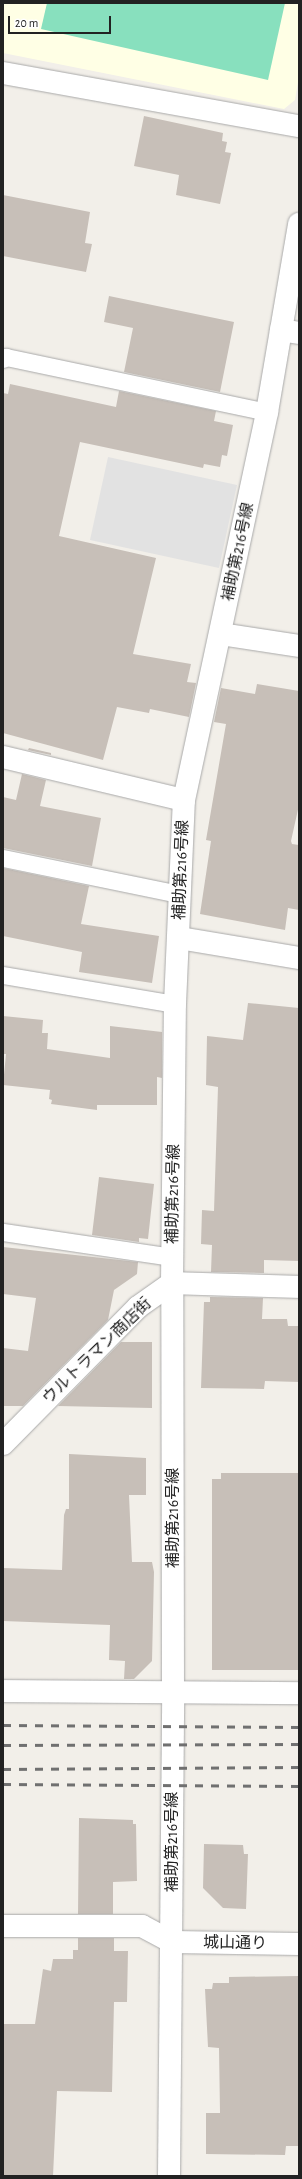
<!DOCTYPE html>
<meta charset="utf-8">
<style>
body{margin:0}
#map{position:relative;width:302px;height:2179px;overflow:hidden;background:#f2efe9;font-family:"Alegreya Sans","Noto Sans JP",sans-serif}
div>[style]{position:absolute}
.education>*{inset:0;background:#ffffe5}
.pitch>*{inset:0;background:#88e0be}
.parking>*{inset:0;background:#e2e2e2}
.building>*{inset:0;background:#c7bfb8}
.roads{filter:drop-shadow(0 0 1px #a9a9a9) drop-shadow(0 0 1px #a9a9a9)}
.service>*{height:17px;margin:-8.5px;padding:0 8.5px;transform-origin:8.5px;border-radius:8.5px;background:#fff}
.minor>*{height:22px;margin:-11px;padding:0 11px;transform-origin:11px;border-radius:11px;background:#fff}
.tertiary>*{height:22px;margin:-11px;padding:0 11px;transform-origin:11px;border-radius:11px;background:#fff}
.rail>*{height:3px;margin-top:-1.5px;transform-origin:0;background:repeating-linear-gradient(90deg,#707070 0 8px,transparent 0 16px)}
span{translate:-50% -50%;white-space:nowrap;text-align:center;line-height:1.15;-webkit-text-stroke:3px #fff;paint-order:stroke}
.street-label{font-size:16px;color:#222}
.frame{position:absolute;inset:0;border:4px solid #222;pointer-events:none}
.scale{position:absolute;left:8px;top:16px;width:103px;height:18px;box-sizing:border-box;border:2px solid #222;border-top:0;padding-left:5px;font-size:12px;line-height:14px;white-space:nowrap;color:#222;-webkit-text-stroke:3px #fff;paint-order:stroke}
</style>
<div id="map">
<div class="education">
<div style="clip-path:polygon(3px 3px,299px 3px,299px 76px,295px 100px,284px 109px,3px 53px)"></div>
</div>
<div class="pitch">
<div style="clip-path:polygon(47px 3px,285px 3px,268px 80px,41px 29px)"></div>
</div>
<div class="parking">
<div style="clip-path:polygon(108px 457px,237px 485px,219px 568px,90px 540px)"></div>
</div>
<div class="building">
<div style="clip-path:polygon(144px 116px,223px 133px,222px 141px,227px 142px,225px 152px,231px 153px,220px 204px,176px 195px,179px 175px,134px 166px)"></div>
<div style="clip-path:polygon(3px 195px,90px 212px,85px 243px,92px 244px,86px 272px,3px 256px)"></div>
<div style="clip-path:polygon(109px 296px,234px 322px,220px 392px,124px 372px,133px 328px,104px 322px)"></div>
<div style="clip-path:polygon(10px 384px,116px 407px,119px 391px,216px 411px,214px 421px,233px 425px,227px 456px,222px 455px,220px 467px,204px 464px,203px 468px,80px 442px,59px 536px,156px 558px,133px 654px,191px 664px,187px 682px,196px 683px,189px 717px,150px 709px,149px 713px,117px 707px,103px 760px,3px 733px,3px 393px,8px 394px)"></div>
<div style="clip-path:polygon(257px 684px,299px 691px,299px 805px,291px 841px,292px 844px,299px 845px,299px 910px,288px 908px,285px 930px,200px 914px,211px 841px,206px 840px,226px 724px,214px 722px,221px 688px,255px 694px)"></div>
<div style="clip-path:polygon(29px 748px,51px 753px,51px 755px,28px 750px)"></div>
<div style="clip-path:polygon(22px 774px,46px 780px,40px 806px,101px 818px,92px 866px,3px 848px,3px 797px,16px 800px)"></div>
<div style="clip-path:polygon(3px 868px,89px 886px,81px 924px,159px 936px,152px 983px,79px 972px,82px 952px,3px 936px)"></div>
<div style="clip-path:polygon(248px 1003px,299px 1008px,299px 1261px,264px 1260px,264px 1273px,211px 1272px,212px 1245px,201px 1244px,202px 1210px,214px 1211px,218px 1087px,206px 1085px,207px 1036px,243px 1040px)"></div>
<div style="clip-path:polygon(3px 1016px,43px 1020px,42px 1033px,48px 1033px,47px 1049px,110px 1058px,110px 1026px,162px 1032px,162px 1078px,157px 1077px,157px 1105px,97px 1105px,97px 1110px,51px 1104px,52px 1100px,49px 1099px,50px 1090px,3px 1085px,6px 1054px,3px 1054px)"></div>
<div style="clip-path:polygon(99px 1177px,154px 1184px,148px 1239px,139px 1238px,139px 1242px,92px 1235px)"></div>
<div style="clip-path:polygon(3px 1247px,138px 1262px,137px 1274px,114px 1290px,108px 1320px,23px 1406px,3px 1406px,3px 1348px,28px 1351px,36px 1298px,3px 1294px)"></div>
<div style="clip-path:polygon(210px 1297px,263px 1298px,262px 1319px,287px 1319px,288px 1326px,299px 1326px,299px 1382px,265px 1381px,264px 1389px,201px 1388px,204px 1302px,210px 1302px)"></div>
<div style="clip-path:polygon(121px 1342px,152px 1342px,152px 1408px,58px 1406px)"></div>
<div style="clip-path:polygon(69px 1454px,146px 1458px,146px 1495px,129px 1495px,132px 1562px,152px 1562px,154px 1572px,152px 1661px,134px 1679px,124px 1679px,125px 1661px,109px 1660px,110px 1625px,3px 1621px,3px 1568px,62px 1570px,64px 1515px,66px 1509px,69px 1509px)"></div>
<div style="clip-path:polygon(221px 1473px,299px 1473px,299px 1670px,212px 1670px,212px 1479px,221px 1479px)"></div>
<div style="clip-path:polygon(79px 1818px,133px 1820px,133px 1824px,136px 1824px,137px 1881px,113px 1882px,113px 1914px,78px 1914px)"></div>
<div style="clip-path:polygon(204px 1844px,243px 1845px,244px 1854px,248px 1854px,246px 1909px,223px 1908px,203px 1888px)"></div>
<div style="clip-path:polygon(78px 1938px,114px 1938px,114px 1951px,128px 1951px,127px 2002px,114px 2002px,112px 2092px,57px 2091px,53px 2176px,3px 2176px,3px 2024px,35px 2024px,43px 1969px,51px 1971px,53px 1959px,73px 1959px,73px 1950px,78px 1950px)"></div>
<div style="clip-path:polygon(299px 1976px,299px 2146px,286px 2146px,285px 2155px,206px 2154px,206px 2113px,220px 2113px,219px 2048px,208px 2047px,205px 1989px,212px 1989px,213px 1983px,229px 1983px,229px 1977px)"></div>
</div>
<div class="roads">
<div class="service">
<div style="left:3px;top:359px;width:4px;rotate:-34deg"></div>
<div style="left:6px;top:357px;width:267px;rotate:11.9deg"></div>
<div style="left:3px;top:858px;width:180px;rotate:11.6deg"></div>
<div style="left:3px;top:975px;width:174px;rotate:9.6deg"></div>
<div style="left:3px;top:1232px;width:171px;rotate:8.4deg"></div>
</div>
<div class="minor">
<div style="left:3px;top:73px;width:301px;rotate:10.2deg"></div>
<div style="left:281px;top:330px;width:18px;rotate:9deg"></div>
<div style="left:221px;top:634px;width:79px;rotate:8.7deg"></div>
<div style="left:3px;top:757px;width:186px;rotate:13.4deg"></div>
<div style="left:179px;top:938px;width:122px;rotate:9.5deg"></div>
<div style="left:3px;top:1444px;width:192px;rotate:-45.4deg"></div>
<div style="left:138px;top:1307px;width:42px;rotate:-35.2deg"></div>
<div style="left:172px;top:1283px;width:127px;rotate:1.8deg"></div>
<div style="left:3px;top:1691px;width:296px;rotate:0.4deg"></div>
<div style="left:173px;top:1692px;width:409px;rotate:-90.1deg"></div>
<div style="left:172px;top:1283px;width:279px;rotate:-89.4deg"></div>
<div style="left:175px;top:1004px;width:204px;rotate:-87.5deg"></div>
<div style="left:184px;top:800px;width:397px;rotate:-77.9deg"></div>
<div style="left:267px;top:412px;width:191px;rotate:-80.3deg"></div>
<div style="left:3px;top:1926px;width:139px"></div>
<div style="left:142px;top:1926px;width:34px;rotate:28deg"></div>
</div>
<div class="tertiary">
<div style="left:172px;top:1942px;width:127px;rotate:0.9deg"></div>
<div style="left:169px;top:2176px;width:484px;rotate:-89.5deg"></div>
</div>
</div>
<div class="rail">
<div style="left:3px;top:1725px;width:296px;rotate:0.4deg"></div>
<div style="left:3px;top:1745px;width:296px;rotate:-0.2deg"></div>
<div style="left:3px;top:1769px;width:296px;rotate:-0.4deg"></div>
<div style="left:3px;top:1784px;width:296px;rotate:0.4deg"></div>
</div>
<div class="street-label">
<span style="left:238px;top:552px;rotate:-78deg">補助第216号線</span>
<span style="left:181px;top:870px;rotate:-88deg">補助第216号線</span>
<span style="left:173px;top:1194px;rotate:-89deg">補助第216号線</span>
<span style="left:97px;top:1351px;rotate:-44deg">ウルトラマン商店街</span>
<span style="left:173px;top:1518px;rotate:-90deg">補助第216号線</span>
<span style="left:172px;top:1842px;rotate:-90deg">補助第216号線</span>
<span style="left:235px;top:1943px;rotate:1deg">城山通り</span>
</div>
<div class="frame"></div>
<div class="scale">20 m</div>
</div>
